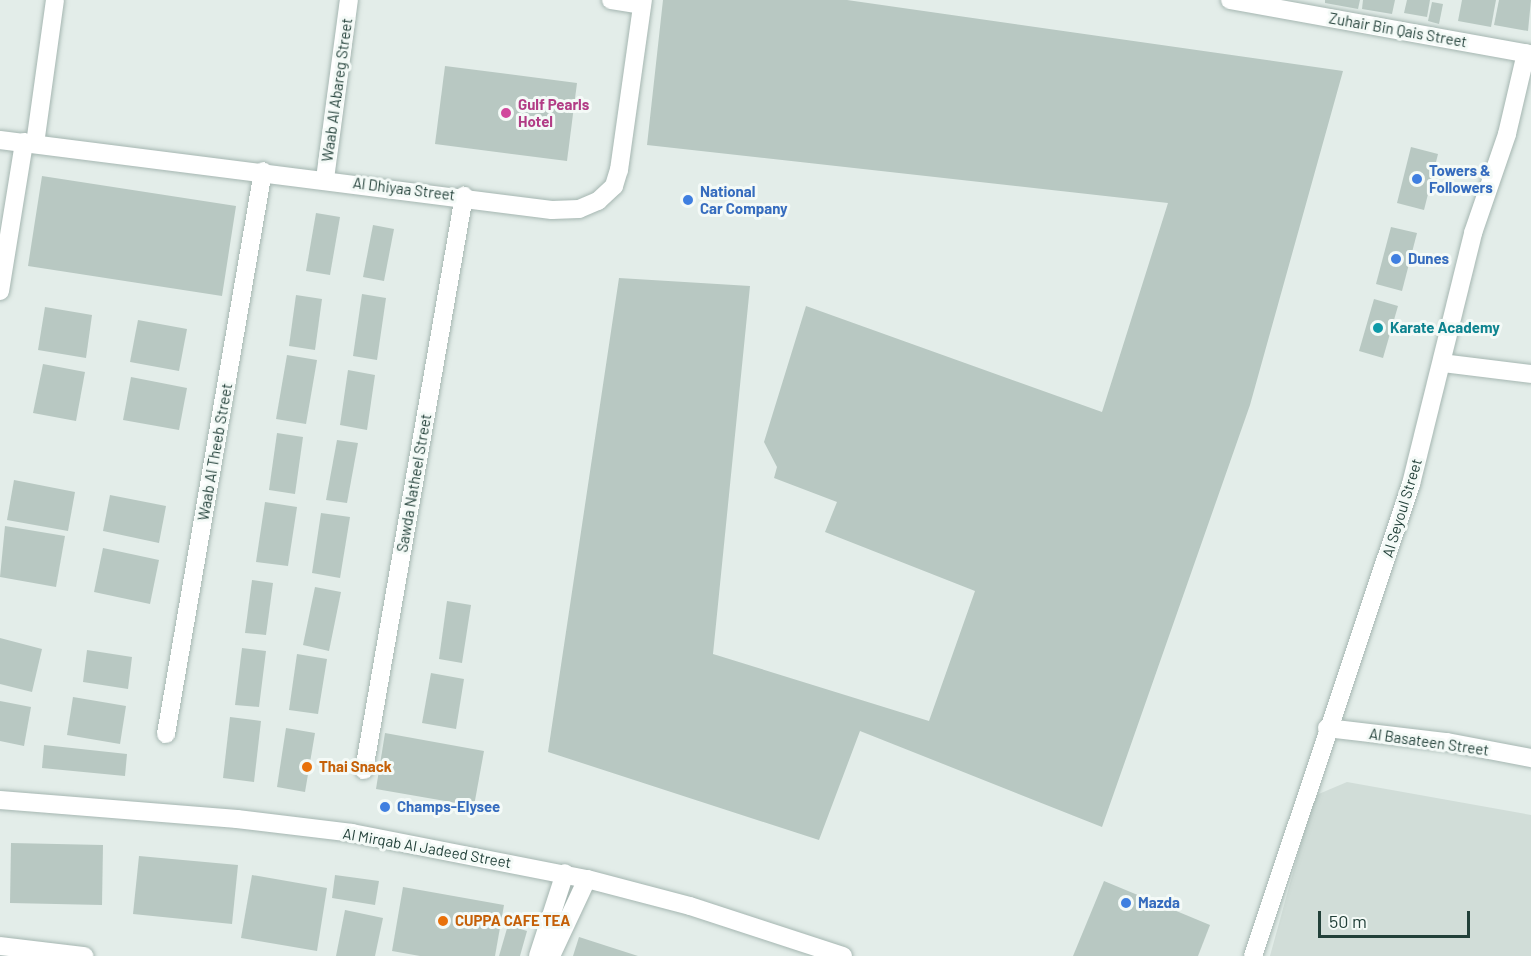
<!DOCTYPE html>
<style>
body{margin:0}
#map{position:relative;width:1531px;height:956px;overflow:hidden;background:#e3ede9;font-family:Barlow,sans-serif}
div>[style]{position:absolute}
.built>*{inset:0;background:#d1ddd8}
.building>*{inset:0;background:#b8c8c2}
.roads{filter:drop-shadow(0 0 2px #a5b6b1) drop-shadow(0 0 2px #a5b6b1)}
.minor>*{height:18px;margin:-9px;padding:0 9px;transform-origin:9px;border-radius:9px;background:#fff}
.dots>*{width:16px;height:16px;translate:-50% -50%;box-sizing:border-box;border:3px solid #f4faf7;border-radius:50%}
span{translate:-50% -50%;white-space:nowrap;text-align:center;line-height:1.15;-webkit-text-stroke:6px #f4faf7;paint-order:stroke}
.street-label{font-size:15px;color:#224039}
.hotel-label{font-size:15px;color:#b23c85;font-weight:700}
.left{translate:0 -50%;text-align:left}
.shop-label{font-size:15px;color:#366cbe;font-weight:700}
.culture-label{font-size:15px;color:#0d838f;font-weight:700}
.food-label{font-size:15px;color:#c56008;font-weight:700}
.scale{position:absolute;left:1318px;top:911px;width:152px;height:27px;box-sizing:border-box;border:3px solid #224039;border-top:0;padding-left:8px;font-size:18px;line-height:21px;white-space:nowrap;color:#224039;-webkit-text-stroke:4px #f4faf7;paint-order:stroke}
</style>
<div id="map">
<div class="built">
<div style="clip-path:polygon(1347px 782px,1531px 815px,1531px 956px,1270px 956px,1314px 796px)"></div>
</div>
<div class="building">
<div style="clip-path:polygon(663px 0,847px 0,1343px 71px,1250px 405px,1102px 827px,860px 731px,819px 840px,548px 752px,619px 278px,750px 286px,713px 654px,929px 721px,975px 591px,825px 532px,837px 502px,774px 478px,777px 467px,764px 442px,806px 306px,1102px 412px,1168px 203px,647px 145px)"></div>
<div style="clip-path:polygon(1325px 0,1360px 0,1358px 9px,1325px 3px)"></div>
<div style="clip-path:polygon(1363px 0,1395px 0,1392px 14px,1362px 9px)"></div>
<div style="clip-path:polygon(1407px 0,1430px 0,1427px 17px,1404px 13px)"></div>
<div style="clip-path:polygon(1462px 0,1496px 0,1491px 27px,1458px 21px)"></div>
<div style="clip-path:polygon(1499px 0,1531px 0,1528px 31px,1494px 25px)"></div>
<div style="clip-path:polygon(1432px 2px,1443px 4px,1439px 24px,1428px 21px)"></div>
<div style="clip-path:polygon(445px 66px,577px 83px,567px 161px,435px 144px)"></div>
<div style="clip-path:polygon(1411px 147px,1438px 154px,1424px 210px,1397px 203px)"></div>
<div style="clip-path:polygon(42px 176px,236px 206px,222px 296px,28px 266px)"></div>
<div style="clip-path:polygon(316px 213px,340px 217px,330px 275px,306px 271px)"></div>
<div style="clip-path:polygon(373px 225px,394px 229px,384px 281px,363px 277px)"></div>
<div style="clip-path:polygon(1391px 227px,1417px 233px,1402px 291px,1376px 284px)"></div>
<div style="clip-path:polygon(362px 294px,386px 298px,377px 360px,353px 356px)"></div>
<div style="clip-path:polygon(296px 295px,322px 299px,315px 350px,289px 346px)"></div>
<div style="clip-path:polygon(1374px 299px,1398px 306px,1383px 358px,1359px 351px)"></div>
<div style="clip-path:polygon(45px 307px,92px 315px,86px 358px,38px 350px)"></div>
<div style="clip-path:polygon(138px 320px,187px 329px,179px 371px,130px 362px)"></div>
<div style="clip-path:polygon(287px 355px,317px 360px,306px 424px,276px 419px)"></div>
<div style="clip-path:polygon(43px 364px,85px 372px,76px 421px,33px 413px)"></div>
<div style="clip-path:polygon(348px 370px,375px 375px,367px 430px,340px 425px)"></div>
<div style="clip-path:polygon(131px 377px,187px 388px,179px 430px,123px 420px)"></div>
<div style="clip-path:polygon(277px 433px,303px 437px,295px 494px,269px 490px)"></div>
<div style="clip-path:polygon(337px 440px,358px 443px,347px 503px,326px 500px)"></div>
<div style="clip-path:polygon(14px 480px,75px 492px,68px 531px,7px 520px)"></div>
<div style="clip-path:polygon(110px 495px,166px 506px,159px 543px,103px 531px)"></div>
<div style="clip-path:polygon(265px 502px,297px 507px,288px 566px,256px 562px)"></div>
<div style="clip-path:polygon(321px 513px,350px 517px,340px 578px,312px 573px)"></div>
<div style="clip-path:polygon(5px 526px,65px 536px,56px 587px,0 577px)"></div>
<div style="clip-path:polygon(103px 548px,159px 560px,150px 604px,94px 592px)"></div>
<div style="clip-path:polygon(252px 580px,273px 583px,266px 635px,245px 633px)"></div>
<div style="clip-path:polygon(315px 587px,341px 592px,329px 651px,303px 645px)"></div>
<div style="clip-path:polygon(447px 601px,471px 605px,462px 663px,439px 659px)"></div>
<div style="clip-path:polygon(0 638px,42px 649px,32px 692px,0 684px)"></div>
<div style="clip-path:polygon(242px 648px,266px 651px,259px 707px,235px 705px)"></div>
<div style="clip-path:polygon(87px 650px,132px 657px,128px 689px,83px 682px)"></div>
<div style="clip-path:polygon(297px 654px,327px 659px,318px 714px,289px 710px)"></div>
<div style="clip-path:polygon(431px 673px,464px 679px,456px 729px,422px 723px)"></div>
<div style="clip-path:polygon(73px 697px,126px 706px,120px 744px,67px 735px)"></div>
<div style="clip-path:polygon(0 701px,31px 707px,24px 746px,0 741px)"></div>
<div style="clip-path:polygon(230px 717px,261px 721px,254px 782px,223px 778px)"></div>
<div style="clip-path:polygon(286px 728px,315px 733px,305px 792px,277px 787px)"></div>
<div style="clip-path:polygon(385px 733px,484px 751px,474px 806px,376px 789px)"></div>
<div style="clip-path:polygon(44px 745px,127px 754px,125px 776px,42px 768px)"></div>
<div style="clip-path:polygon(11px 843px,103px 845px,102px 905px,10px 903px)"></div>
<div style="clip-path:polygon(139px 856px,238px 865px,232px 924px,133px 914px)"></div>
<div style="clip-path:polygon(252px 875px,327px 888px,317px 951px,241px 938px)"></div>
<div style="clip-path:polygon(335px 875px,379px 881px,375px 905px,332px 898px)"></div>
<div style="clip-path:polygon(1104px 881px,1210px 925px,1198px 956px,1073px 956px)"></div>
<div style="clip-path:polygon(403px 887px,504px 905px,495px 956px,420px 956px,392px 951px)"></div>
<div style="clip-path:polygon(345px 910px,383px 918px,375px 956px,336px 956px)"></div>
<div style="clip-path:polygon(508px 925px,527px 931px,520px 956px,499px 956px)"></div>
<div style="clip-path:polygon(579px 937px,638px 956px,573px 956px)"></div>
</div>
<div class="roads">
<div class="minor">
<div style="left:611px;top:0;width:31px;rotate:9deg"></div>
<div style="left:1230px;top:0;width:306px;rotate:10.2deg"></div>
<div style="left:0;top:140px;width:556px;rotate:7.23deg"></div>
<div style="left:552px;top:210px;width:27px;rotate:-2deg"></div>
<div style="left:579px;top:209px;width:21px;rotate:-23deg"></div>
<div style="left:598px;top:201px;width:22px;rotate:-43deg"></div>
<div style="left:614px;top:186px;width:17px;rotate:-73deg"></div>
<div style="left:619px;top:170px;width:172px;rotate:-82deg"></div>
<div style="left:35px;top:144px;width:145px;rotate:-82.1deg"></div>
<div style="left:325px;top:179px;width:181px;rotate:-82.4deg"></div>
<div style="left:0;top:291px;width:151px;rotate:-80.8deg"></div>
<div style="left:1442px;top:363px;width:90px;rotate:7deg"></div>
<div style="left:1327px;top:728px;width:121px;rotate:6.7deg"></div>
<div style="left:1447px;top:742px;width:86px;rotate:10.8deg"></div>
<div style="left:166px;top:734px;width:571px;rotate:-80.22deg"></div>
<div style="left:364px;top:770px;width:583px;rotate:-80.12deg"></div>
<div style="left:0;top:800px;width:238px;rotate:4.6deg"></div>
<div style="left:237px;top:819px;width:116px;rotate:6.9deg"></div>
<div style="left:352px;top:833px;width:239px;rotate:11.1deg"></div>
<div style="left:587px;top:879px;width:106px;rotate:14.7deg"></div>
<div style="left:690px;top:906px;width:161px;rotate:18.1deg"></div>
<div style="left:0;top:946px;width:85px;rotate:6.8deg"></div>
<div style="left:538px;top:956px;width:87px;rotate:-72deg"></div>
<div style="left:551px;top:956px;width:85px;rotate:-64.9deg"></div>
<div style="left:1253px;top:956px;width:498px;rotate:-71.5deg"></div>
<div style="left:1411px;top:484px;width:259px;rotate:-76.1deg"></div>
<div style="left:1473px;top:233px;width:105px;rotate:-71deg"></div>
<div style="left:1507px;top:134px;width:83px;rotate:-76.8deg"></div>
</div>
</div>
<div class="dots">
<div style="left:506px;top:113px;background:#d1479c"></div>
<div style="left:1417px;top:179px;background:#3f7fe0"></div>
<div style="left:688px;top:200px;background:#3f7fe0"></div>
<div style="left:1396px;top:259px;background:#3f7fe0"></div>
<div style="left:1378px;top:328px;background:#0f9aa8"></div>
<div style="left:307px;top:767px;background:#e8710a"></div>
<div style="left:385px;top:807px;background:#3f7fe0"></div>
<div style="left:1126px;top:903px;background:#3f7fe0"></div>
<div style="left:443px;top:921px;background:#e8710a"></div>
</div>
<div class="street-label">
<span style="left:1398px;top:30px;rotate:10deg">Zuhair Bin Qais Street</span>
<span style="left:337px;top:90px;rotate:-82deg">Waab Al Abareg Street</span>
<span style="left:404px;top:189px;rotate:7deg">Al Dhiyaa Street</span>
<span style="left:215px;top:452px;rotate:-80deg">Waab Al Theeb Street</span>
<span style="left:414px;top:483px;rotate:-80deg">Sawda Natheel Street</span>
<span style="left:1402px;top:508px;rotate:-73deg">Al Seyoul Street</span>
<span style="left:1429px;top:742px;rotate:8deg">Al Basateen Street</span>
<span style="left:427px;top:848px;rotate:10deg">Al Mirqab Al Jadeed Street</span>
</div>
<div class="hotel-label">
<span class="left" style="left:518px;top:113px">Gulf Pearls<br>Hotel</span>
</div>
<div class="shop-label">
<span class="left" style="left:1429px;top:179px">Towers &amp;<br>Followers</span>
<span class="left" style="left:700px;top:200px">National<br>Car Company</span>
<span class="left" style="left:1408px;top:259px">Dunes</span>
<span class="left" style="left:397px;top:807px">Champs-Elysee</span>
<span class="left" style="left:1138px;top:903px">Mazda</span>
</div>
<div class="culture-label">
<span class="left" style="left:1390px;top:328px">Karate Academy</span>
</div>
<div class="food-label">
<span class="left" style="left:319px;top:767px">Thai Snack</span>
<span class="left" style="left:455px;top:921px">CUPPA CAFE TEA</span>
</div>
<div class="scale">50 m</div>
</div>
